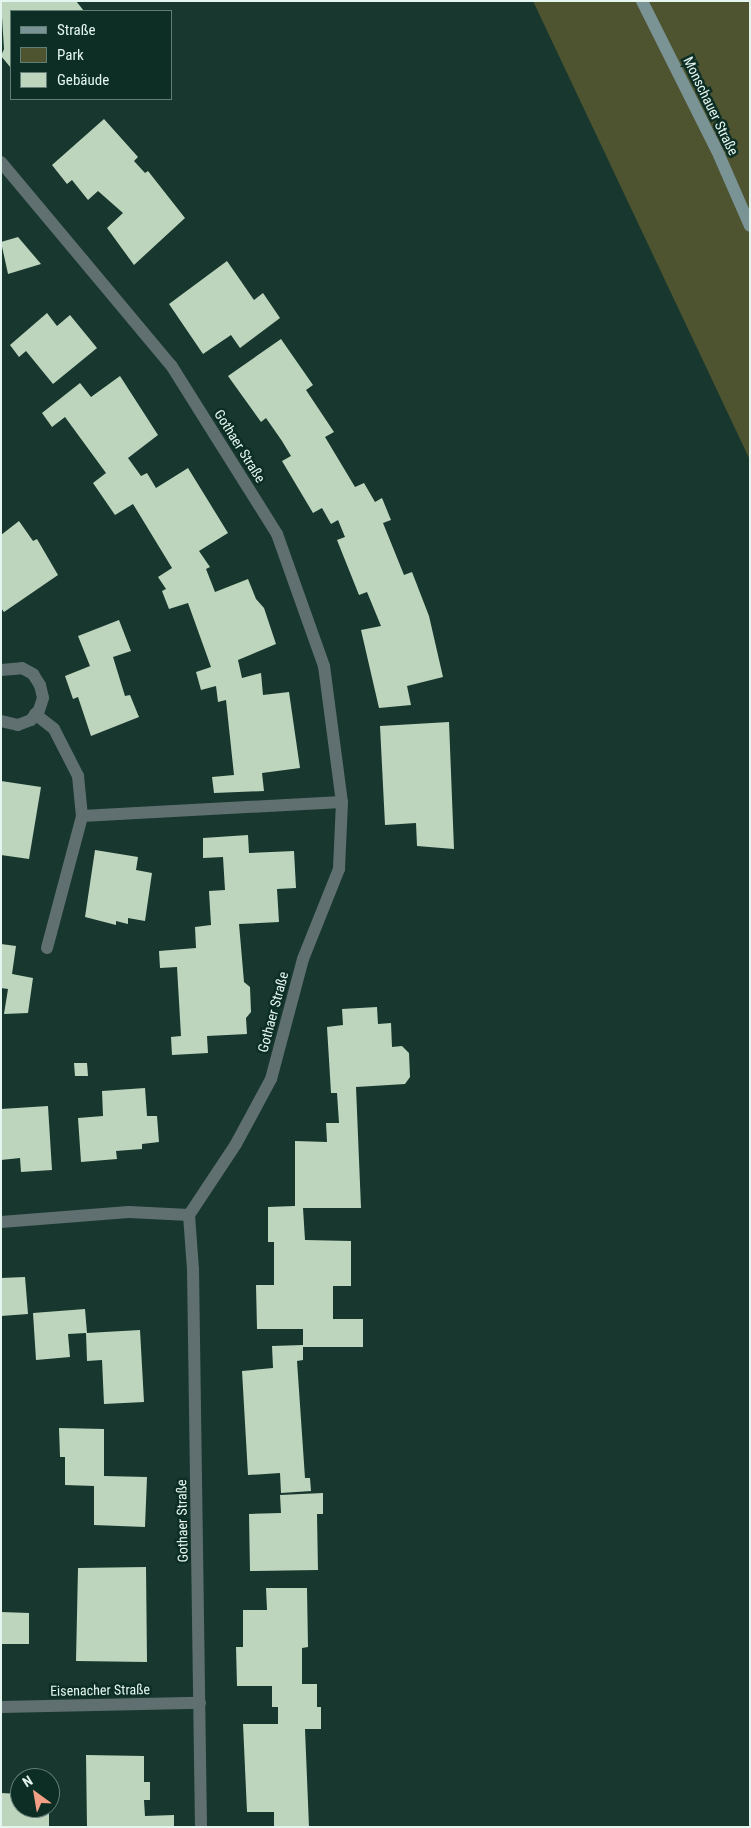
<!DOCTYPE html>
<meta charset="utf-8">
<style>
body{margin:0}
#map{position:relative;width:751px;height:1828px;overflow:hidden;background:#18382f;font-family:"Roboto Condensed",sans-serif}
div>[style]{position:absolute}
.green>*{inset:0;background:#4d542f}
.building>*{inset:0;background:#bdd5bd}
.minor>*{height:12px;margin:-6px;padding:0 6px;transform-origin:6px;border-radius:6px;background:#607071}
.secondary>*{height:12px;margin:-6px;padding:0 6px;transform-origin:6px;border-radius:6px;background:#7a9394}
span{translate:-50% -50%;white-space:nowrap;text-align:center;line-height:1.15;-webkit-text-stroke:5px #0d2e25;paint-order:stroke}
.street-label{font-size:14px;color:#e4f6ef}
.frame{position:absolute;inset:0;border:2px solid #e4f6ef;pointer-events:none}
.legend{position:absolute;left:10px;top:10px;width:162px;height:90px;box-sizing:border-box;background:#0d2e25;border:1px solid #637e76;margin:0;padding:6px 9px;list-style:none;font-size:15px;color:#e4f6ef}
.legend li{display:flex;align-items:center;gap:10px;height:25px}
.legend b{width:25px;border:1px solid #637e76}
.north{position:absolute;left:10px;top:1768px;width:50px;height:50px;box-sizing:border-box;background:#0d2e25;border:1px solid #637e76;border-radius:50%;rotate:328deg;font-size:14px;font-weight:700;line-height:20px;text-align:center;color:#e4f6ef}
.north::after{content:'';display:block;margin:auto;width:18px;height:22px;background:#f39f86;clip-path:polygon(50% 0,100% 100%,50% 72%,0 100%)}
</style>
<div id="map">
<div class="green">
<div style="clip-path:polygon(533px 1px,750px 1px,750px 460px)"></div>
</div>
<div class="building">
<div style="clip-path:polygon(1px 1px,76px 1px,84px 11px,11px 11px,11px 68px,1px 56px,4px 49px)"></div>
<div style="clip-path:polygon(104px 119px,138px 157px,134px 161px,145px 173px,148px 171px,185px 218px,134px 265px,107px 228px,123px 213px,98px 191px,88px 200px,72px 180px,67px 184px,52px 165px)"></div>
<div style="clip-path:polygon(18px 237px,41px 264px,8px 274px,1px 242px)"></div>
<div style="clip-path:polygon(227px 261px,254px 300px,263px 293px,280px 318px,240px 348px,231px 335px,203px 354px,169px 304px)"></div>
<div style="clip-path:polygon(47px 313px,57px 326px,70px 315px,97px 348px,53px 384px,26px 351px,19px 357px,10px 345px)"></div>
<div style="clip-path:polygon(281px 339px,313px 385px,306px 390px,334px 432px,325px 437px,355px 487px,364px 483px,375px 502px,382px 498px,391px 520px,383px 523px,404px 575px,412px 572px,429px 616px,443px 677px,407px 686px,411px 705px,379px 708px,361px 630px,381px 626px,367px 592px,359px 595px,337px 540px,345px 537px,338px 520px,331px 524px,322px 508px,313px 513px,282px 461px,291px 456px,282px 441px,266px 418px,261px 422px,228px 376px)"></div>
<div style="clip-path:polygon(120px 376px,158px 435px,128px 458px,141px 476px,147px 473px,156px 488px,188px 468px,228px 533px,199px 551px,210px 567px,206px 569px,215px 592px,248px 579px,256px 599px,264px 608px,276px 644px,238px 660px,242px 678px,261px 673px,263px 695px,289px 692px,300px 768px,262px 773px,264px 791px,214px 793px,212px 777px,234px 775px,226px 700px,218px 702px,216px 686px,201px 690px,196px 672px,211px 667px,188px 603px,169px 609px,162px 591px,166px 589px,158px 577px,172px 568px,133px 504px,115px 515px,93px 483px,106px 473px,65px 417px,52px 427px,42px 413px,80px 383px,91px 397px)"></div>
<div style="clip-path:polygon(19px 521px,33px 541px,37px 539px,58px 575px,4px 612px,1px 608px,1px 535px)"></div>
<div style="clip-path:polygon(119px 620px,131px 651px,113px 657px,125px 696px,130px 695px,139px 717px,91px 736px,78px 697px,73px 699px,65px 676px,90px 666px,78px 636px)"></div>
<div style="clip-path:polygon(449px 722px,454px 849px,417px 846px,416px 823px,385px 825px,380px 726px)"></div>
<div style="clip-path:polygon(1px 781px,41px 787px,29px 859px,1px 855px)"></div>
<div style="clip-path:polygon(248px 835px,249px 853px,294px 851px,296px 888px,277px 889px,279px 922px,239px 924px,244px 982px,250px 987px,251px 1012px,246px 1018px,247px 1034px,207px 1036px,208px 1053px,172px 1055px,171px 1037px,181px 1036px,177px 967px,160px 968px,159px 951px,196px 948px,195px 927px,211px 925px,209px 891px,225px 890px,223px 857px,203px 858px,203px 838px)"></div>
<div style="clip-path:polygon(95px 850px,138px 857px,136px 870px,152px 873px,145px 921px,128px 918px,128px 924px,116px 921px,116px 925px,85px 917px)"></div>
<div style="clip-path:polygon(1px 944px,16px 946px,12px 974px,33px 978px,28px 1013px,4px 1014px,8px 989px,1px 988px)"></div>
<div style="clip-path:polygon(377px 1007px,378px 1024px,391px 1023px,392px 1047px,402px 1046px,409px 1053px,410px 1077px,405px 1084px,356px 1087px,361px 1208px,303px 1208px,305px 1240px,351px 1241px,351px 1286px,333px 1286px,333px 1319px,363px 1319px,363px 1347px,303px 1347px,303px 1360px,297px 1361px,305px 1478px,310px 1478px,311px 1491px,281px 1493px,280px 1473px,248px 1475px,242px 1371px,273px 1368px,272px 1346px,303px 1345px,303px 1329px,257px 1329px,256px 1285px,274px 1285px,274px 1242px,268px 1242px,268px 1207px,295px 1206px,295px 1141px,327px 1142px,326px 1123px,339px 1123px,337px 1093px,331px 1093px,327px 1027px,343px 1025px,342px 1009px)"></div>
<div style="clip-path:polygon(74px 1063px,87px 1063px,88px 1076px,75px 1076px)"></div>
<div style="clip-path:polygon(145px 1088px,147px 1116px,157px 1116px,159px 1142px,142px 1144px,142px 1149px,116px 1151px,117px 1159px,81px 1162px,78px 1118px,103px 1116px,102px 1091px)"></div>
<div style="clip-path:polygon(48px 1106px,52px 1170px,21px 1172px,20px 1158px,1px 1160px,1px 1109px)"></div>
<div style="clip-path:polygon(25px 1277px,28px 1314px,1px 1316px,1px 1278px)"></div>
<div style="clip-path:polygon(85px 1309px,87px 1333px,140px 1330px,144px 1402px,104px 1404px,102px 1360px,87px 1361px,86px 1333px,68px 1334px,70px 1357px,36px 1360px,33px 1313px)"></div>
<div style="clip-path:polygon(59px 1428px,104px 1429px,104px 1476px,147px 1477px,145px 1527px,94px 1525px,94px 1486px,65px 1485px,65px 1457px,60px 1457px)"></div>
<div style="clip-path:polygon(323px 1493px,323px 1514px,317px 1514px,318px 1570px,250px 1571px,249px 1514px,281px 1513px,280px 1495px)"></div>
<div style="clip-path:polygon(146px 1567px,147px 1662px,76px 1661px,78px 1568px)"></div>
<div style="clip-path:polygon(266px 1588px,307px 1588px,308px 1647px,302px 1648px,302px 1684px,317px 1684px,317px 1707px,321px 1707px,321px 1729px,305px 1729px,309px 1827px,274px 1827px,274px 1812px,247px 1812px,243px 1724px,278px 1724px,278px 1707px,272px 1707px,272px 1686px,237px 1686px,236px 1647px,243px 1647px,243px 1610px,267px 1610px)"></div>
<div style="clip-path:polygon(1px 1612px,29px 1613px,29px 1644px,1px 1644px)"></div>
<div style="clip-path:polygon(86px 1755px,144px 1756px,144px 1782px,150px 1782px,150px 1800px,144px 1800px,145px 1816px,174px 1815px,174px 1827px,87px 1827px)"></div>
<div style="clip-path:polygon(1px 1793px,20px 1794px,20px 1808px,49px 1808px,49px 1827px,1px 1827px)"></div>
</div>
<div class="minor">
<div style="left:1px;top:162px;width:265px;rotate:50.1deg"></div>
<div style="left:171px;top:365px;width:199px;rotate:57.9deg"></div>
<div style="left:277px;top:534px;width:140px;rotate:70.4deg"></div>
<div style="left:324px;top:666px;width:137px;rotate:82.5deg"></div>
<div style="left:342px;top:802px;width:67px;rotate:92.6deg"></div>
<div style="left:339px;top:869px;width:97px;rotate:111.8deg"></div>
<div style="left:303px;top:959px;width:124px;rotate:104.9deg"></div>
<div style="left:271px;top:1079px;width:74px;rotate:118.3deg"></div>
<div style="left:236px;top:1144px;width:85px;rotate:123.5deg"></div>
<div style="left:1px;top:670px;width:21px;rotate:-5deg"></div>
<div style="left:22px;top:668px;width:13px;rotate:29deg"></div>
<div style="left:33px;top:674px;width:13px;rotate:58deg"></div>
<div style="left:40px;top:685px;width:13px;rotate:77deg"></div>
<div style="left:43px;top:698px;width:13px;rotate:108deg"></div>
<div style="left:39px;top:710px;width:13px;rotate:129deg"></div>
<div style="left:31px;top:720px;width:14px;rotate:159deg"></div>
<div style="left:18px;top:725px;width:17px;rotate:-167deg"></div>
<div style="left:35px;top:714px;width:24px;rotate:38deg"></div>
<div style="left:54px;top:729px;width:53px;rotate:62.9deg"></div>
<div style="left:78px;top:776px;width:40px;rotate:84.3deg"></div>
<div style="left:82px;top:816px;width:260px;rotate:-3.1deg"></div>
<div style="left:47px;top:948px;width:137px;rotate:-75.1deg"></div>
<div style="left:1px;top:1222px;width:128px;rotate:-4.5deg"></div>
<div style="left:129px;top:1212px;width:60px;rotate:2.9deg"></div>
<div style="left:189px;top:1215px;width:54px;rotate:85.8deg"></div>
<div style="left:193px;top:1269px;width:558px;rotate:89.18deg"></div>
<div style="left:1px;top:1707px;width:199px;rotate:-1.2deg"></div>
</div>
<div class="secondary">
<div style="left:642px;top:1px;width:172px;rotate:63.4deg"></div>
<div style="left:719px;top:155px;width:77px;rotate:66.4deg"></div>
</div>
<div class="street-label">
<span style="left:711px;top:106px;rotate:64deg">Monschauer Straße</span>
<span style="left:240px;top:446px;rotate:58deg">Gothaer Straße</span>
<span style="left:273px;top:1012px;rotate:-75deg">Gothaer Straße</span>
<span style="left:182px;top:1521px;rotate:-91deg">Gothaer Straße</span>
<span style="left:100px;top:1690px;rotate:-1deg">Eisenacher Straße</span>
</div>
<div class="frame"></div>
<ul class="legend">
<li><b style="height:6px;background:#7a9394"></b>Straße</li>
<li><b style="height:14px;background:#4d542f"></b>Park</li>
<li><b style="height:14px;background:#bdd5bd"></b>Gebäude</li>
</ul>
<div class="north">N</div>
</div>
